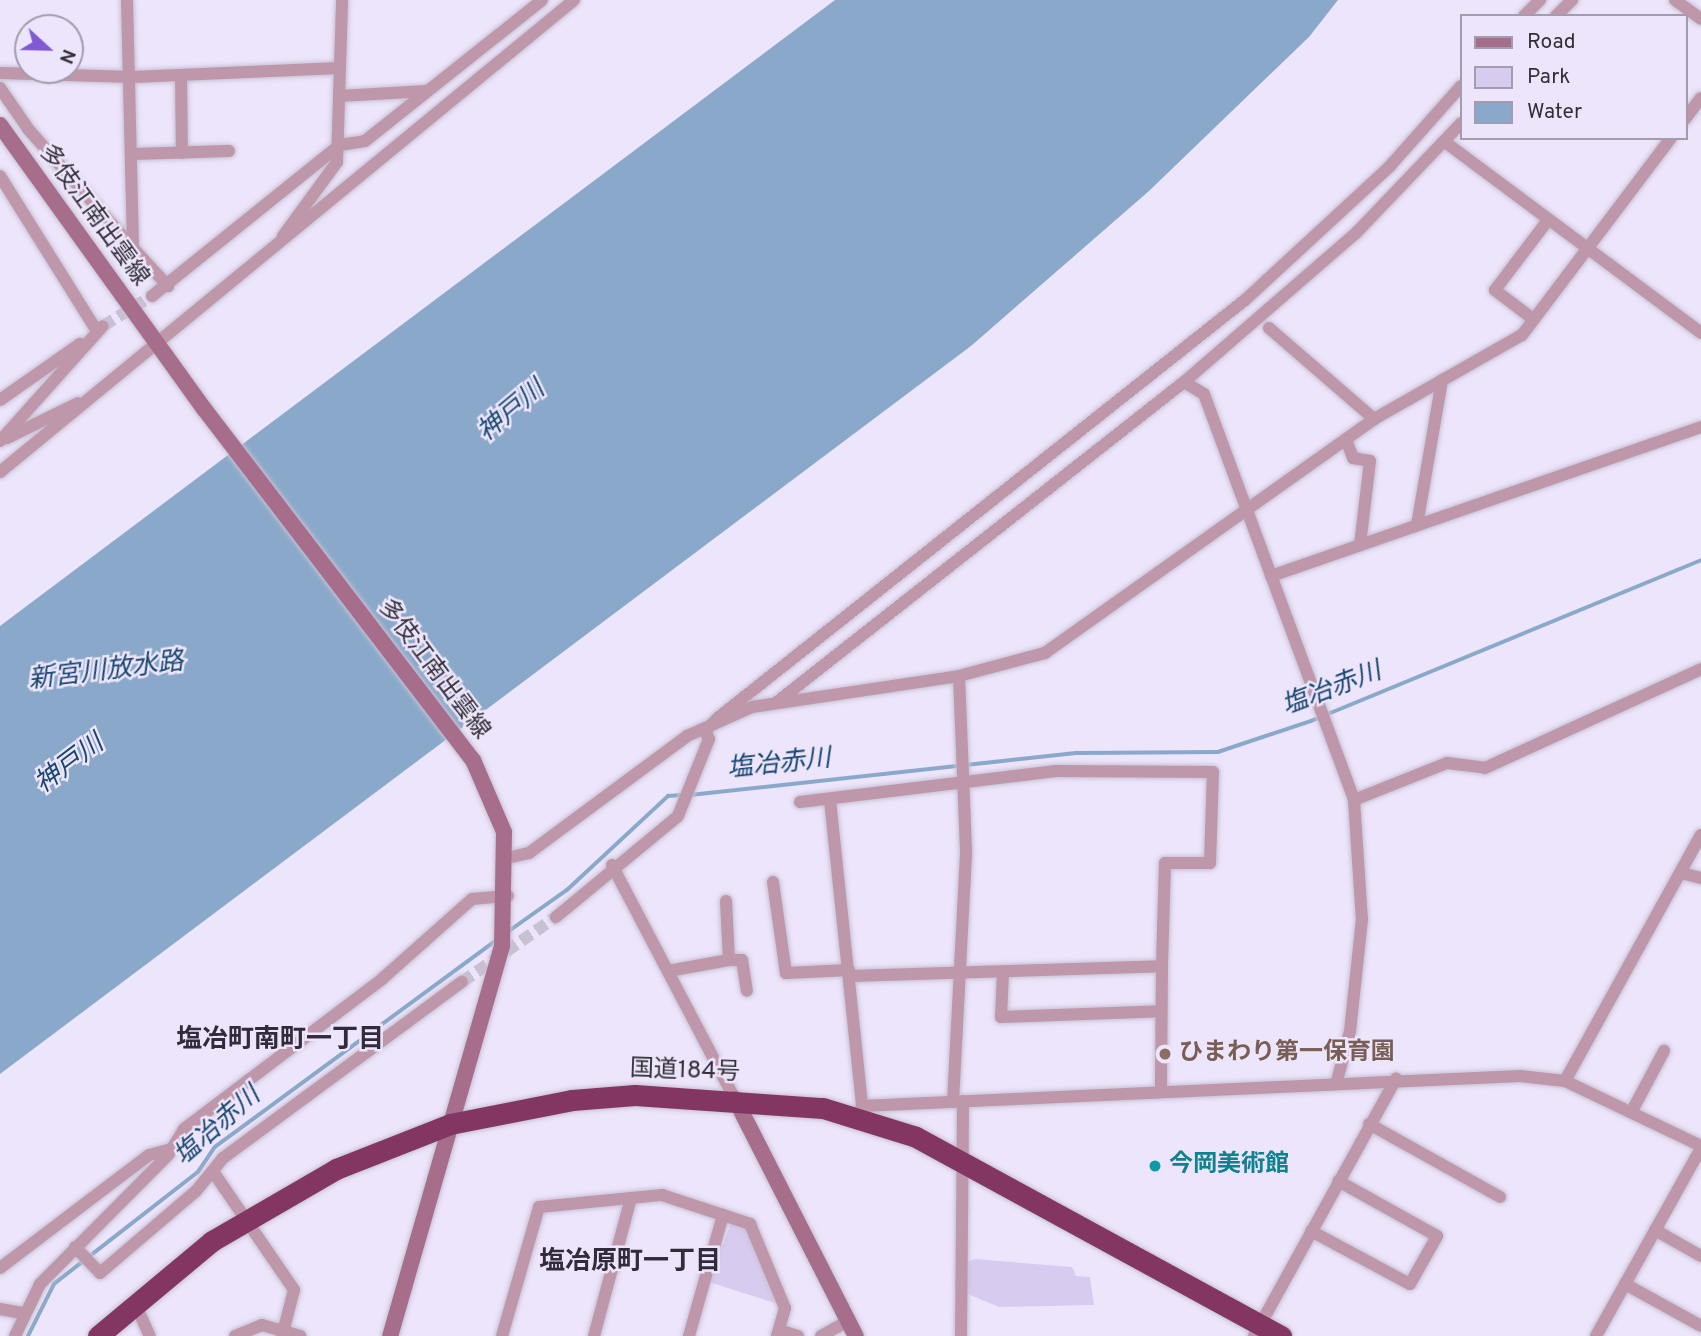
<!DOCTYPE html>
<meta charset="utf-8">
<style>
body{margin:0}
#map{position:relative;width:1701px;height:1336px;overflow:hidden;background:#ede5fb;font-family:Overpass,"Noto Sans JP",sans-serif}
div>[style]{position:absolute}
.green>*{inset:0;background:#d8cbf0}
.water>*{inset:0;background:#8aa9ca}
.stream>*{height:3.5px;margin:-1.75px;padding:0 1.75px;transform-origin:1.75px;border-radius:1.75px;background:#8aa9ca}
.street-tunnel>*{height:12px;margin-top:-6px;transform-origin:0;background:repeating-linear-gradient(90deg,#c8c1d4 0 12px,transparent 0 18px)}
.roads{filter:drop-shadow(0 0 2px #c8c1d4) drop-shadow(0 0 2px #c8c1d4)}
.street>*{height:12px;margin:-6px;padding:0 6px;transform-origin:6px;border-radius:6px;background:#be97aa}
.secondary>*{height:16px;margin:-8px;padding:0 8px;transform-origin:8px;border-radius:8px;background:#a66e8b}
.highway>*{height:21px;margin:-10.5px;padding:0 10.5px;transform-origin:10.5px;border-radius:10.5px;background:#833662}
.dots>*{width:19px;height:19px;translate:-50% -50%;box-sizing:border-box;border:4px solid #ede5fb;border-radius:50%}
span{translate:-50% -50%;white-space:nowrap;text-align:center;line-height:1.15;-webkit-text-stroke:5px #ede5fb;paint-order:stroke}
.street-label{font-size:24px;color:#322f37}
.education-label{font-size:24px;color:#785e54;font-weight:700}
.left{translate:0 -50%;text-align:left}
.culture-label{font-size:24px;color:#0d838f;font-weight:700}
.water-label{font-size:26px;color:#164671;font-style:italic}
.neighbourhood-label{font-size:26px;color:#312b3b;font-weight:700}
.legend{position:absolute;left:1460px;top:14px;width:228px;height:126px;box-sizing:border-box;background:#ede5fb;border:2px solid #a29cad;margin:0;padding:9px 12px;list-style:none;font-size:21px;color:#322f37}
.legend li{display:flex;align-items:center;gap:14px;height:35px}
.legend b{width:35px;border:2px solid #a29cad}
.north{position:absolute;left:14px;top:14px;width:70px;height:70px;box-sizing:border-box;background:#ede5fb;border:2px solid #a29cad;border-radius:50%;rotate:112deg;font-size:19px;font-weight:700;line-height:28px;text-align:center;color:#322f37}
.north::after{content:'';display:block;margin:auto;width:24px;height:32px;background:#8059d3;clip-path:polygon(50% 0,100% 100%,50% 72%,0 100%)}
</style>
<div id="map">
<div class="green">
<div style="clip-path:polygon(731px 1223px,747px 1228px,778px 1304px,709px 1282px)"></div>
<div style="clip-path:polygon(975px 1259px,1072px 1267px,1076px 1276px,1090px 1277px,1094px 1305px,999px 1307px,963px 1292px,964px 1263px)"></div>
</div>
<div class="water">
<div style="clip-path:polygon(835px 0,1338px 0,1309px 37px,1149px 191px,971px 346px,0 1074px,0 626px)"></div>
</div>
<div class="stream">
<div style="left:690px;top:795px;width:390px;rotate:-6.2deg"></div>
<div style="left:1078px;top:753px;width:140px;rotate:-0.4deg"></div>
<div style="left:1218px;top:752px;width:98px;rotate:-18.4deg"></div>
<div style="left:1311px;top:721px;width:422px;rotate:-22.4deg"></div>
<div style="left:509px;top:931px;width:71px;rotate:-35.3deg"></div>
<div style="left:567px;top:890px;width:138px;rotate:-42.9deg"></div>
<div style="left:668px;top:796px;width:14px;rotate:-4deg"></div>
<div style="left:90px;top:1256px;width:137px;rotate:-37.9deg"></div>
<div style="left:198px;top:1172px;width:30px;rotate:-56deg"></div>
<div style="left:215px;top:1147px;width:350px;rotate:-36.3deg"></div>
<div style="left:28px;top:1336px;width:58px;rotate:-63.4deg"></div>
<div style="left:54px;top:1284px;width:37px;rotate:-38deg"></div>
</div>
<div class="street-tunnel">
<div style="left:103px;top:326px;width:57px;rotate:-31.5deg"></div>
<div style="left:462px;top:982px;width:114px;rotate:-34.7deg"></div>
</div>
<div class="roads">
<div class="street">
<div style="left:127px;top:0;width:248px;rotate:88.6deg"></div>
<div style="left:133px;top:248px;width:52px;rotate:47.4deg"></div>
<div style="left:1675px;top:0;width:32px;rotate:36deg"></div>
<div style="left:1524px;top:16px;width:23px;rotate:-45deg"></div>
<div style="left:1556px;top:16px;width:23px;rotate:-45deg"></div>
<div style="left:0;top:73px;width:133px;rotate:1.7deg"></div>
<div style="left:133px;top:77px;width:207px;rotate:-2.5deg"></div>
<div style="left:181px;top:75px;width:78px;rotate:89.3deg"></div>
<div style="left:0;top:88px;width:51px;rotate:55.4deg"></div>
<div style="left:29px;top:130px;width:157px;rotate:48.6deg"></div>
<div style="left:339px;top:96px;width:88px;rotate:-3.3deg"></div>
<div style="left:1685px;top:119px;width:26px;rotate:-53deg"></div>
<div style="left:1445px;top:142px;width:319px;rotate:36.7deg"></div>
<div style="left:133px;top:154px;width:96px;rotate:-1.8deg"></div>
<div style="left:0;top:176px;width:183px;rotate:58deg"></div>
<div style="left:283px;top:236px;width:92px;rotate:-53.9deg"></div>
<div style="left:337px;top:162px;width:162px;rotate:-88.2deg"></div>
<div style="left:152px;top:296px;width:241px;rotate:-38.8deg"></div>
<div style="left:340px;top:145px;width:25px;rotate:-9deg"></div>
<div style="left:365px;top:141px;width:226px;rotate:-38.5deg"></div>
<div style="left:1533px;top:319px;width:48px;rotate:-142.7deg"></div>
<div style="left:1495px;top:290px;width:88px;rotate:-52.9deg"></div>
<div style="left:1269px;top:328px;width:139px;rotate:40.9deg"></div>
<div style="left:1184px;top:382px;width:23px;rotate:31deg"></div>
<div style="left:1204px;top:394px;width:433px;rotate:69.7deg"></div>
<div style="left:1354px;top:800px;width:119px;rotate:86.2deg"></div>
<div style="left:1362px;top:919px;width:113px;rotate:96.1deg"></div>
<div style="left:1350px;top:1031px;width:52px;rotate:104.6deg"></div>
<div style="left:0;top:400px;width:98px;rotate:-35deg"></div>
<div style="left:7px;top:438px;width:79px;rotate:-26.2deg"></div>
<div style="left:1346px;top:439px;width:20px;rotate:70deg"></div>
<div style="left:1353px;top:458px;width:17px;rotate:10deg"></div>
<div style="left:1370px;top:461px;width:85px;rotate:96.8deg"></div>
<div style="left:0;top:441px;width:154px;rotate:-48.2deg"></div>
<div style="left:0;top:472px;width:743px;rotate:-39.43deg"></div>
<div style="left:1417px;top:525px;width:147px;rotate:-80.2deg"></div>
<div style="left:1271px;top:576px;width:455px;rotate:-19.1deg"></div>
<div style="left:777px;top:702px;width:518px;rotate:-38.18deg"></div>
<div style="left:1184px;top:382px;width:228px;rotate:-40.9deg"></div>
<div style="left:1356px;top:233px;width:152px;rotate:-46.3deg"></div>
<div style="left:830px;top:800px;width:308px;rotate:84deg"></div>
<div style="left:1354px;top:800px;width:100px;rotate:-21.7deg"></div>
<div style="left:1447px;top:763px;width:38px;rotate:7deg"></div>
<div style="left:1485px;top:768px;width:238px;rotate:-24.6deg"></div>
<div style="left:800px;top:802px;width:258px;rotate:-6.9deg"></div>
<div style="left:1056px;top:771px;width:157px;rotate:0.4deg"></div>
<div style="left:1213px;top:772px;width:91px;rotate:91.9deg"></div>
<div style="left:1210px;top:863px;width:45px;rotate:180deg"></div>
<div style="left:1165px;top:863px;width:103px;rotate:91.7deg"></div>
<div style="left:507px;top:858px;width:23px;rotate:-13deg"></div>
<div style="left:529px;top:853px;width:197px;rotate:-36.5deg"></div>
<div style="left:687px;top:736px;width:71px;rotate:-24deg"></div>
<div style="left:752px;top:707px;width:209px;rotate:-8.5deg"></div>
<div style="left:959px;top:676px;width:89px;rotate:-15deg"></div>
<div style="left:1045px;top:653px;width:404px;rotate:-35.4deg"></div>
<div style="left:1374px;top:419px;width:170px;rotate:-29.6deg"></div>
<div style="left:1522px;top:335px;width:247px;rotate:-52.9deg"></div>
<div style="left:612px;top:865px;width:264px;rotate:62.3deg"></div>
<div style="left:1681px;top:873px;width:21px;rotate:14deg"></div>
<div style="left:773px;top:882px;width:92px;rotate:81.9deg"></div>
<div style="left:786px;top:973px;width:63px;rotate:-2.7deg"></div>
<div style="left:556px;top:917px;width:158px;rotate:-39.6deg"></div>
<div style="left:678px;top:816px;width:83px;rotate:-68.1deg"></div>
<div style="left:709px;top:739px;width:9px;rotate:-117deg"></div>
<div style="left:705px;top:731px;width:20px;rotate:-45deg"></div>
<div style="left:719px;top:717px;width:671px;rotate:-38.41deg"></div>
<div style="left:1245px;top:300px;width:197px;rotate:-42.7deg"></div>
<div style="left:1390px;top:166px;width:107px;rotate:-48.4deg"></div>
<div style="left:729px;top:960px;width:13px"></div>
<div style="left:742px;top:960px;width:31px;rotate:81deg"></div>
<div style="left:668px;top:971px;width:62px;rotate:-10.2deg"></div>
<div style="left:729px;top:960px;width:59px;rotate:-92.9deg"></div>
<div style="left:1003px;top:972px;width:45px;rotate:92.5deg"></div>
<div style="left:1001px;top:1017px;width:160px;rotate:-2.1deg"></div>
<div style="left:850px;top:976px;width:312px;rotate:-1.8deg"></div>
<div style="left:1162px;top:966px;width:126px;rotate:90.5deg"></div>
<div style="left:1565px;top:1081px;width:281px;rotate:-61.1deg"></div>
<div style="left:953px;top:1102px;width:252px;rotate:-87deg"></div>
<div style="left:966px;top:850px;width:174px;rotate:-92.3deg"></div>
<div style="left:1633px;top:1109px;width:66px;rotate:-61.9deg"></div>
<div style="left:858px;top:1117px;width:12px;rotate:-70deg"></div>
<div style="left:862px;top:1106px;width:659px;rotate:-2.61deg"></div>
<div style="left:1520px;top:1076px;width:45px;rotate:6.3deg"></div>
<div style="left:1565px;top:1081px;width:151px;rotate:25.5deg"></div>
<div style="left:1369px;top:1124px;width:150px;rotate:29.1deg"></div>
<div style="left:214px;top:1173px;width:142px;rotate:55.6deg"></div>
<div style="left:294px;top:1290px;width:48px;rotate:104.6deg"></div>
<div style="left:1655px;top:1230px;width:53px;rotate:29.5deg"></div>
<div style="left:1311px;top:1231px;width:112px;rotate:28.2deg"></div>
<div style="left:1410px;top:1284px;width:55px;rotate:-60.6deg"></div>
<div style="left:1437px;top:1236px;width:113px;rotate:-150.9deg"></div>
<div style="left:75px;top:1247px;width:36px;rotate:46deg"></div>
<div style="left:100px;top:1273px;width:126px;rotate:-40.5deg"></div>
<div style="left:196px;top:1191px;width:43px;rotate:-50.7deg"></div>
<div style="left:223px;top:1158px;width:297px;rotate:-36.4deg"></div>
<div style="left:0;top:1268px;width:187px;rotate:-37.2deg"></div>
<div style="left:149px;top:1155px;width:24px;rotate:-15deg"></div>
<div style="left:1625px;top:1284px;width:87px;rotate:28.9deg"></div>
<div style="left:135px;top:1303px;width:36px;rotate:66deg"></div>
<div style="left:0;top:1309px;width:23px;rotate:10deg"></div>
<div style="left:779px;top:1330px;width:20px;rotate:18deg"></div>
<div style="left:15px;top:1336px;width:58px;rotate:-64.3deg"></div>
<div style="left:40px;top:1284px;width:182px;rotate:-45.2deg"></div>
<div style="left:168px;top:1155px;width:31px;rotate:-58deg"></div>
<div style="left:184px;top:1129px;width:248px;rotate:-37.1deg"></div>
<div style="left:382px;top:979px;width:120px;rotate:-41.6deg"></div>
<div style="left:472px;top:899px;width:36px;rotate:-5deg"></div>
<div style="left:235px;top:1336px;width:29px;rotate:-22deg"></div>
<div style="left:262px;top:1325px;width:40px;rotate:16deg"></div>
<div style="left:502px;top:1336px;width:134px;rotate:-74deg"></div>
<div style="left:539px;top:1207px;width:124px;rotate:-5.6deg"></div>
<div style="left:662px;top:1195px;width:93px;rotate:18.2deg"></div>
<div style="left:750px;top:1224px;width:91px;rotate:67.4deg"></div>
<div style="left:785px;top:1308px;width:29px;rotate:106deg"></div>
<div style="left:594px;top:1336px;width:143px;rotate:-75deg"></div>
<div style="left:689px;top:1336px;width:126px;rotate:-74.3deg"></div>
<div style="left:821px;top:1336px;width:31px;rotate:-29deg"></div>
<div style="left:961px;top:1336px;width:235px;rotate:-89.5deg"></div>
<div style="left:1254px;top:1336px;width:294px;rotate:-61.1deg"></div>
<div style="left:1596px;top:1336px;width:215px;rotate:-60.8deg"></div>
</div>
<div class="secondary">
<div style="left:0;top:125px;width:351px;rotate:54.3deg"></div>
<div style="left:205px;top:410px;width:441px;rotate:52.6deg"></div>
<div style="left:473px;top:760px;width:78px;rotate:66.7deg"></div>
<div style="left:504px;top:832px;width:114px;rotate:91deg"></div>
<div style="left:502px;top:946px;width:406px;rotate:106deg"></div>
<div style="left:735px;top:1099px;width:266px;rotate:63deg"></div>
</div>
<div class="highway">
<div style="left:98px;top:1336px;width:148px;rotate:-39.8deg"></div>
<div style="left:212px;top:1241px;width:143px;rotate:-30.1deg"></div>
<div style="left:336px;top:1169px;width:123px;rotate:-21.5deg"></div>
<div style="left:450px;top:1124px;width:124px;rotate:-11.1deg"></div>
<div style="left:572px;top:1100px;width:63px;rotate:-4.5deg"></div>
<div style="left:635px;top:1095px;width:188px;rotate:4deg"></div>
<div style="left:823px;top:1108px;width:97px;rotate:17.3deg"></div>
<div style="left:916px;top:1137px;width:416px;rotate:28.6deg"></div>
</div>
</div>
<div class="dots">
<div style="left:1165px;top:1054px;background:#8d6e63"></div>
<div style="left:1155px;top:1166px;background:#0f9aa8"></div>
</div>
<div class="street-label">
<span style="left:93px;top:216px;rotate:54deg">多伎江南出雲線</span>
<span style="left:433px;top:670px;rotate:53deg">多伎江南出雲線</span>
<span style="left:685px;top:1072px;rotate:2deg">国道184号</span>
</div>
<div class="education-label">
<span class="left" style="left:1179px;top:1054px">ひまわり第一保育園</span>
</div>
<div class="culture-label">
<span class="left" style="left:1169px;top:1166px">今岡美術館</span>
</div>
<div class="water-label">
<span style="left:512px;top:412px;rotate:-40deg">神戸川</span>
<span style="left:106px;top:672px;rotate:-7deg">新宮川放水路</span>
<span style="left:1332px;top:690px;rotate:-21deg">塩冶赤川</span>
<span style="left:70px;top:765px;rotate:-37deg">神戸川</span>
<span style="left:779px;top:765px;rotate:-6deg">塩冶赤川</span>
<span style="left:218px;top:1127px;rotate:-41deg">塩冶赤川</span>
</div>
<div class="neighbourhood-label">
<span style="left:280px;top:1041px">塩冶町南町一丁目</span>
<span style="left:630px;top:1263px">塩冶原町一丁目</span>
</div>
<ul class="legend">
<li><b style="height:9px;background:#a66e8b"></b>Road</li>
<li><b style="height:19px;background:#d8cbf0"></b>Park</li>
<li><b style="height:19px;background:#8aa9ca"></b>Water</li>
</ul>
<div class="north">N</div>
</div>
